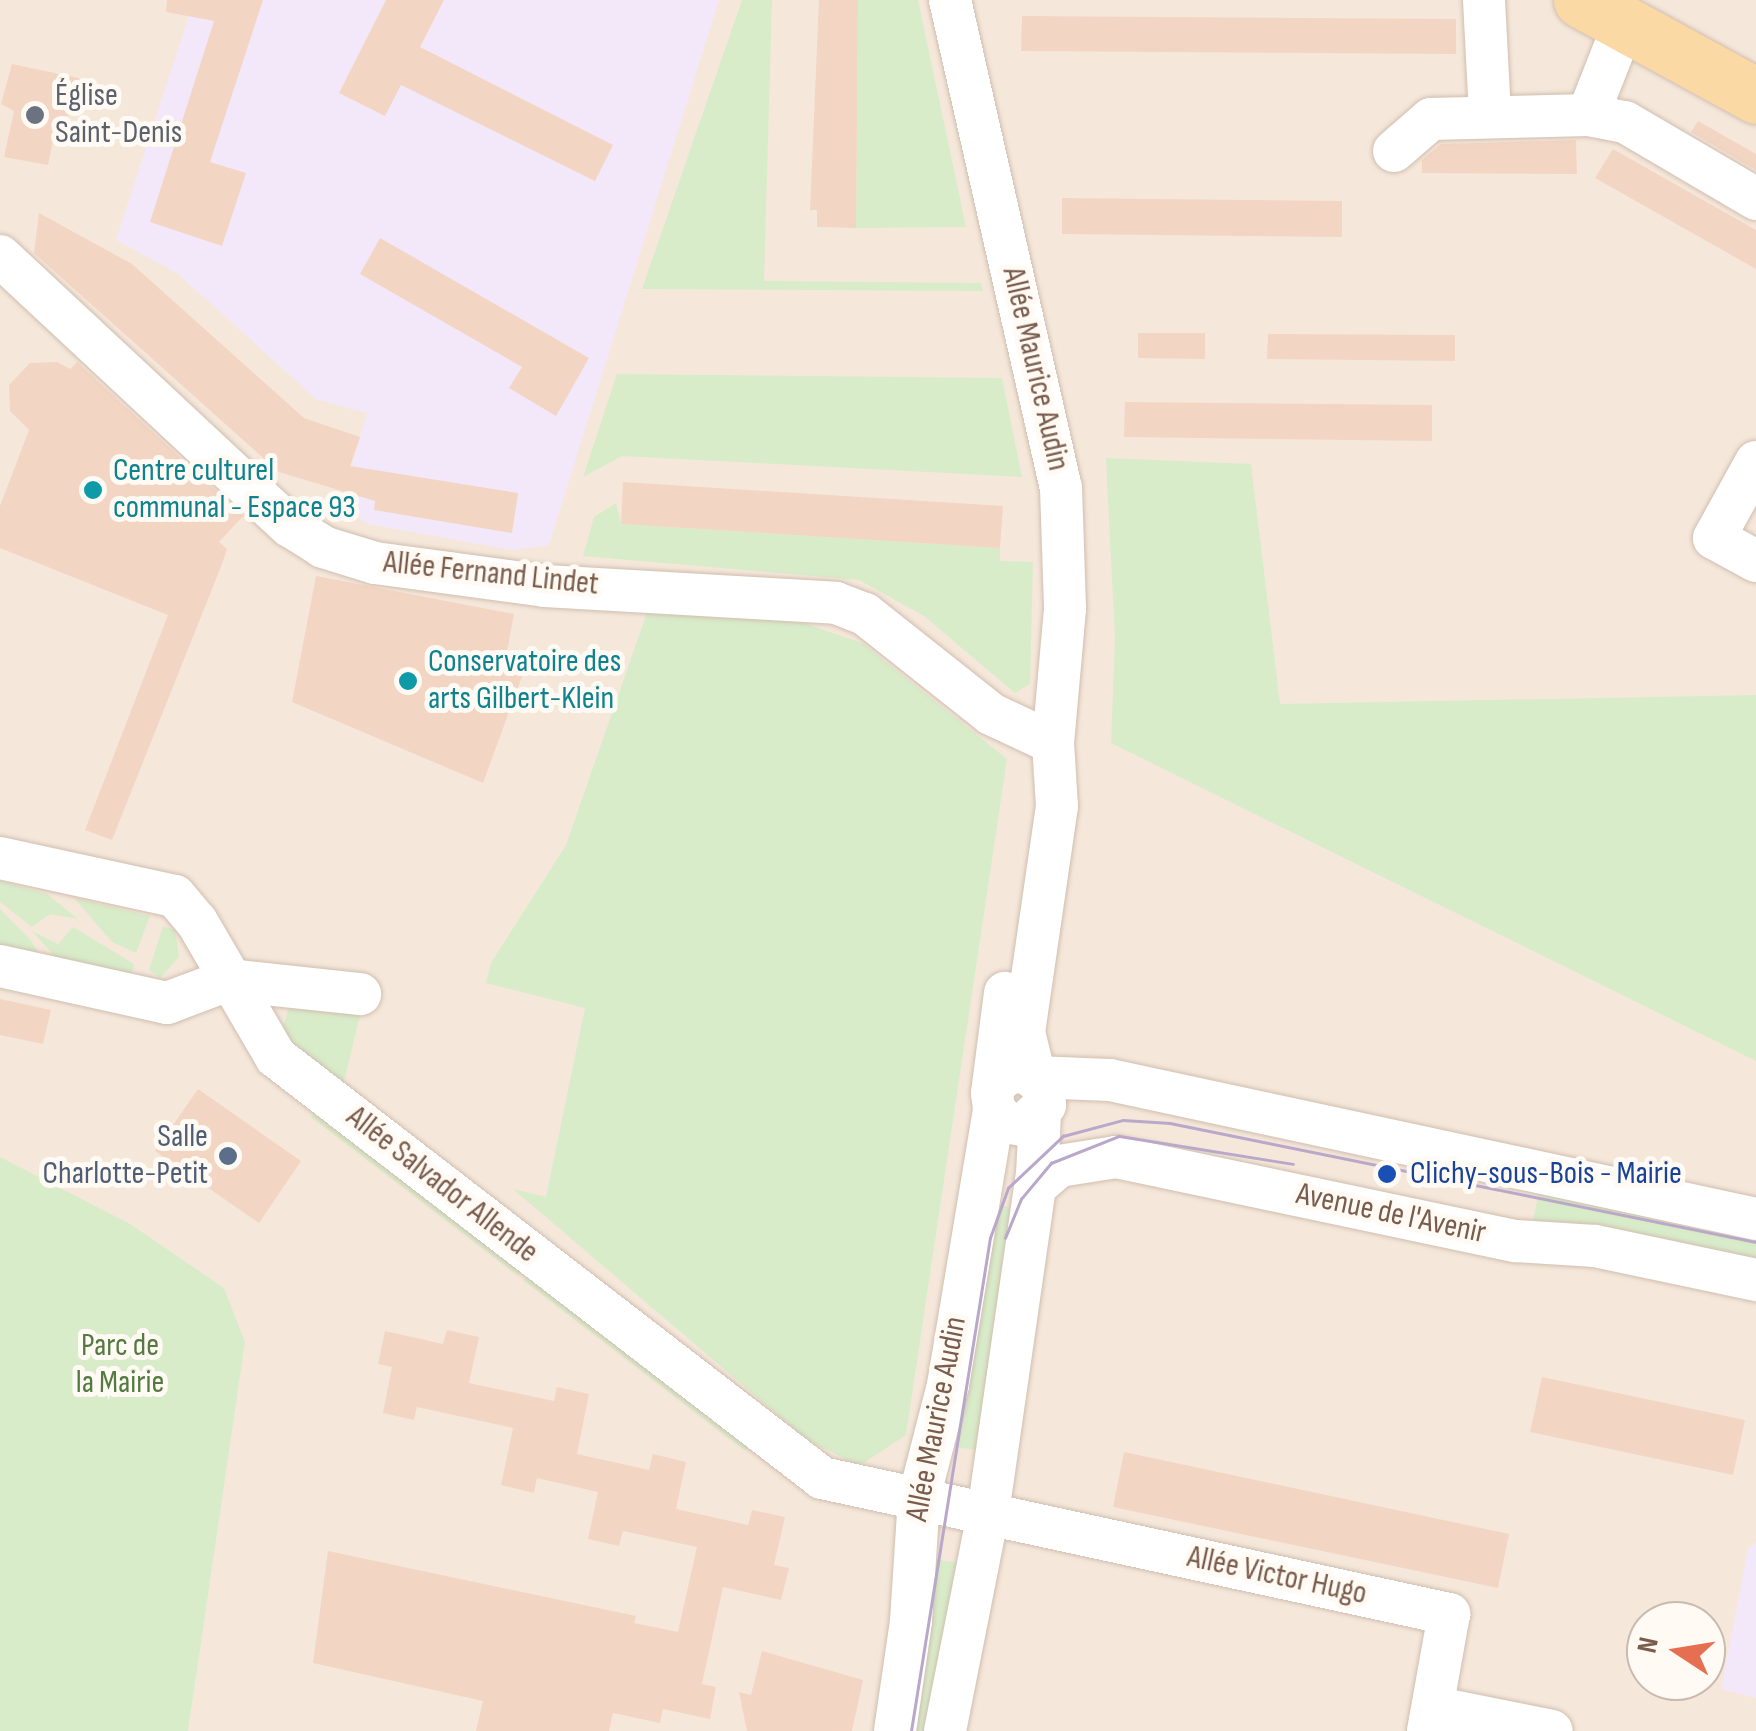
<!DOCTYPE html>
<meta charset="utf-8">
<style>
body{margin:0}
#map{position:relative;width:1756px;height:1731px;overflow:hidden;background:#fdf6ec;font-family:"Sofia Sans Condensed",sans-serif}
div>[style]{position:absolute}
.residential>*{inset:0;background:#f5e8da}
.education>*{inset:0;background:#f3e8fa}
.green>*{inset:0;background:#d8ecc9}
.building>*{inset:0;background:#f3d5c3}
.roads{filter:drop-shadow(0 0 2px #d1beb0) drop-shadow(0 0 2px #d1beb0)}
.minor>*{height:42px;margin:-21px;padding:0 21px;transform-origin:21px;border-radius:21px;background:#fff}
.major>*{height:55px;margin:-27.5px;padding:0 27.5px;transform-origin:27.5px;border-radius:27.5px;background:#fbd9a5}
.tram>*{height:2.5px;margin:-1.25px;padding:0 1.25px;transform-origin:1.25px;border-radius:1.25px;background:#b9a8c9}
.dots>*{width:28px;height:28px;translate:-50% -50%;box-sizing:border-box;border:5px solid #fffaf3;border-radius:50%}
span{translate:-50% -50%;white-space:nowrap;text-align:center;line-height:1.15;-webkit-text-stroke:10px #fffaf3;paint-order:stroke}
.worship-label{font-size:32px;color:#5b616d}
.left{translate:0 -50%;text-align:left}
.street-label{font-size:32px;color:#7a5c4d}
.culture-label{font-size:32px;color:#0d838f}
.service-label{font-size:32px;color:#4e5e75}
.right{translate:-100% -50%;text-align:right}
.transit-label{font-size:32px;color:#164399}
.park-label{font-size:32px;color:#537a41}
.north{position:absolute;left:1626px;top:1601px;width:100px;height:100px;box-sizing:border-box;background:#fffaf3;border:2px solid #cabbb1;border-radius:50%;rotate:282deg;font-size:28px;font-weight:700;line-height:40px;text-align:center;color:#7a5c4d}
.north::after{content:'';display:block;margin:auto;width:35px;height:45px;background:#e76f51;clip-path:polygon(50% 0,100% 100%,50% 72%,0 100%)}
</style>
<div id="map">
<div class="residential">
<div style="clip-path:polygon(evenodd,0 0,1756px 0,1756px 1731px,0 1731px,0 0,1646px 1621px,1706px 1621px,1706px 1681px,1646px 1681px,1646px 1621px)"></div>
</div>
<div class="education">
<div style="clip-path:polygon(194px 0,719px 0,549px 545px,512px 550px,368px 524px,340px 506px,367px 413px,316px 399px,177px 273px,116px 240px)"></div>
<div style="clip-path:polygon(1756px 1542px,1756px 1698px,1721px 1689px,1748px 1549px)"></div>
</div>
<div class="green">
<div style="clip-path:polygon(742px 0,772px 0,764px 281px,981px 283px,983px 291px,642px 289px)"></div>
<div style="clip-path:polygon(858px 0,918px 0,966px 227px,856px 228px)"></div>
<div style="clip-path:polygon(617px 374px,1002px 378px,1022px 477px,622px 456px,583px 477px)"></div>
<div style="clip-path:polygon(1106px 458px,1251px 464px,1280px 704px,1756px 695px,1756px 1061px,1111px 743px,1115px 638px)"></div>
<div style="clip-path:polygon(616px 503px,621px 524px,1000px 548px,1000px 561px,1033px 562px,1030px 684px,1015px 693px,924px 616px,859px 580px,583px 556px,594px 517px)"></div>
<div style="clip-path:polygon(649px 607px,765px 610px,862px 643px,1007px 759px,906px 1435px,859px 1466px,806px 1439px,513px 1189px,546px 1197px,585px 1008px,486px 983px,491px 963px,566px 845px)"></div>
<div style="clip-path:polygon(0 881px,47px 894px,78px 919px,50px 914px,32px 927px,0 902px)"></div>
<div style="clip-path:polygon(74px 898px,150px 916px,136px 953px,112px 942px)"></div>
<div style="clip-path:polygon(0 909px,29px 938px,43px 959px,0 950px)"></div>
<div style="clip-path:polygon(163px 926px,175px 930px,179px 957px,160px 978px,149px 970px)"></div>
<div style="clip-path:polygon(73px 927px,134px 964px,132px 975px,55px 957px,32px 931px,58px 944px)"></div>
<div style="clip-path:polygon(362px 1007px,343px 1086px,289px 1043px,282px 1028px,289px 1008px)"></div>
<div style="clip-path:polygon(316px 1110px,523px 1269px,518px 1276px,311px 1117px)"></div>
<div style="clip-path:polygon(0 1157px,130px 1224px,224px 1288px,245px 1342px,188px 1731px,0 1731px)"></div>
<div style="clip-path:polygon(1542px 1177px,1756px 1227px,1756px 1270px,1531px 1230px)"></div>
<div style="clip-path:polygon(985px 1203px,1021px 1209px,983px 1451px,942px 1445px)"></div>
<div style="clip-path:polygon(529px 1274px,750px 1445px,745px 1451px,523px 1280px)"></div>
<div style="clip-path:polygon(924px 1558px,966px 1564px,932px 1731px,903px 1731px)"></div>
</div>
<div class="building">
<div style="clip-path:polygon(167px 0,263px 0,210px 162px,246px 173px,222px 246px,150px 222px,214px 21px,166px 12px)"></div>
<div style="clip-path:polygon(386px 0,444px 0,420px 47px,613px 145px,595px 181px,401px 85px,385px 116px,339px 93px)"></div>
<div style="clip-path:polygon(819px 0,858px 0,856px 228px,817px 227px,817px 210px,810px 210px)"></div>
<div style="clip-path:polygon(1022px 16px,1456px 19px,1456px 54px,1021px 51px)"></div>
<div style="clip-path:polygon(12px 64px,83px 79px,75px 115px,58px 117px,48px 165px,4px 157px,14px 111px,1px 104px)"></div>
<div style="clip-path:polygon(1698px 121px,1756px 154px,1756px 170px,1691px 132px)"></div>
<div style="clip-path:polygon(1576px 140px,1577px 174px,1422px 173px,1422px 160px,1441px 144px)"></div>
<div style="clip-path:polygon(1613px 149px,1756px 230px,1756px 269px,1595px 178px)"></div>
<div style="clip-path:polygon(1062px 198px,1342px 201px,1342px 237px,1062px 234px)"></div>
<div style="clip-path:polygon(39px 213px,132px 264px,304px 418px,360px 437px,350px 466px,518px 493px,512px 533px,374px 510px,375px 501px,279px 472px,34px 253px)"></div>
<div style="clip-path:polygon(380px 238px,589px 358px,556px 416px,509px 388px,522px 367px,360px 274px)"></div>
<div style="clip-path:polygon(1138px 333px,1205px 333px,1205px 359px,1138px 358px)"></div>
<div style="clip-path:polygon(1268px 334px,1455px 335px,1455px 361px,1267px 359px)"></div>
<div style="clip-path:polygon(57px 362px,70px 369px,77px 362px,243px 516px,219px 542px,227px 549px,222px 564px,112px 840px,85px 830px,168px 615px,0 548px,0 506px,29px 430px,10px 411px,9px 385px,30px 363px)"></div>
<div style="clip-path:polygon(1125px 402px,1432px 405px,1432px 441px,1124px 437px)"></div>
<div style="clip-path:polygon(623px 482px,1003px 506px,1000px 548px,621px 524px)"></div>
<div style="clip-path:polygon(316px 576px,514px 614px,507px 651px,528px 660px,483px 783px,292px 702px)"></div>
<div style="clip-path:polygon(0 999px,51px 1010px,43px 1044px,0 1035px)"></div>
<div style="clip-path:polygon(198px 1089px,301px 1161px,259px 1223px,155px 1151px)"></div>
<div style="clip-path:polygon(447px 1330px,479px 1337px,469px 1383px,554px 1401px,557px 1387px,589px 1394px,577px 1454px,649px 1470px,653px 1454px,686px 1462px,676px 1509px,748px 1525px,752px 1510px,785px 1517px,774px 1565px,789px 1568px,781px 1600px,723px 1587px,702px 1684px,716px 1687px,710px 1719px,663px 1709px,660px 1723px,613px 1713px,609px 1731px,476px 1731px,483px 1701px,313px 1663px,328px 1551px,636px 1616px,634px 1623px,678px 1632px,697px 1547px,623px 1531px,619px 1546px,588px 1539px,598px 1492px,537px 1478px,534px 1493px,501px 1485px,513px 1428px,417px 1407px,414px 1420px,383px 1413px,392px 1367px,378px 1364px,385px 1331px,443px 1344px)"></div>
<div style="clip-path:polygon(1542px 1377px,1745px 1420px,1733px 1475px,1530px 1432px)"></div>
<div style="clip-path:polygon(1124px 1452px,1509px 1534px,1498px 1588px,1113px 1507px)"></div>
<div style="clip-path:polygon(762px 1651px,863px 1680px,852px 1731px,747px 1731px,739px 1692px,751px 1695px)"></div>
</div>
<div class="roads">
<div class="minor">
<div style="left:950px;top:0;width:499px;rotate:77.2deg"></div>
<div style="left:1061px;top:487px;width:122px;rotate:88.1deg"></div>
<div style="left:1065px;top:609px;width:135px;rotate:95.1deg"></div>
<div style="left:1053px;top:743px;width:63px;rotate:86.4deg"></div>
<div style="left:1057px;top:806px;width:228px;rotate:98.3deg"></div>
<div style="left:1024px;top:1032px;width:46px;rotate:76.3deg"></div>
<div style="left:1484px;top:0;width:114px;rotate:87deg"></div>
<div style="left:1588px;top:115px;width:101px;rotate:-68.5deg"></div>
<div style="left:1394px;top:151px;width:49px;rotate:-40.9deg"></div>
<div style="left:1431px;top:119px;width:157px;rotate:-1.5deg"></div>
<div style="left:1588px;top:115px;width:38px;rotate:11deg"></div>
<div style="left:1625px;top:122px;width:152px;rotate:30.4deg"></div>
<div style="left:0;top:256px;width:396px;rotate:43deg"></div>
<div style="left:290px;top:526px;width:39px;rotate:32deg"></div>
<div style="left:323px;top:547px;width:54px;rotate:17.1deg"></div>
<div style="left:375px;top:563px;width:172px;rotate:7.7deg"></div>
<div style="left:545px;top:586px;width:291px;rotate:3.3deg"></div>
<div style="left:836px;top:603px;width:31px;rotate:21deg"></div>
<div style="left:865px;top:614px;width:161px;rotate:38.4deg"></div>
<div style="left:991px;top:714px;width:68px;rotate:25.1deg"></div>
<div style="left:1756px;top:462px;width:87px;rotate:118.9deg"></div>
<div style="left:1714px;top:538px;width:48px;rotate:28.7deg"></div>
<div style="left:0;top:858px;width:179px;rotate:12.3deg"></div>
<div style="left:175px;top:896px;width:34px;rotate:50deg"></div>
<div style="left:197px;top:922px;width:156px;rotate:59.7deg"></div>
<div style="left:276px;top:1057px;width:689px;rotate:37.63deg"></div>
<div style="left:822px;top:1478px;width:642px;rotate:12.24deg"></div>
<div style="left:1449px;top:1614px;width:119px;rotate:100.2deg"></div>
<div style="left:0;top:966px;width:171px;rotate:12.5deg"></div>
<div style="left:167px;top:1003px;width:65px;rotate:-20.7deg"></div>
<div style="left:228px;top:980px;width:133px;rotate:6.1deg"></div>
<div style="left:1035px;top:1077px;width:75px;rotate:2.3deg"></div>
<div style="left:1110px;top:1080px;width:661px;rotate:12.14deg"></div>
<div style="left:995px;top:1085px;width:18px;rotate:-43deg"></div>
<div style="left:1008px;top:1073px;width:18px;rotate:-3deg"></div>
<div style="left:1026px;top:1072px;width:21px;rotate:39deg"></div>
<div style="left:1042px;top:1085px;width:20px;rotate:81deg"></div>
<div style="left:1045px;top:1105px;width:30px;rotate:138deg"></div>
<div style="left:1023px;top:1125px;width:18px;rotate:-171deg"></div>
<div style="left:1005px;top:1122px;width:17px;rotate:-130deg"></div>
<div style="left:994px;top:1109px;width:16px;rotate:-97deg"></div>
<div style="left:992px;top:1093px;width:101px;rotate:-82.6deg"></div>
<div style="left:1036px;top:1186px;width:30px;rotate:-41deg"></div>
<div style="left:1059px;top:1166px;width:58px;rotate:-9deg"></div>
<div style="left:1116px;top:1157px;width:409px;rotate:11.9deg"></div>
<div style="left:1516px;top:1241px;width:79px;rotate:3.6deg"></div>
<div style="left:1595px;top:1246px;width:165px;rotate:11.9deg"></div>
<div style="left:1433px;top:1707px;width:121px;rotate:11.4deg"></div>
<div style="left:895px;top:1731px;width:111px;rotate:-81.7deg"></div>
<div style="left:911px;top:1621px;width:123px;rotate:-86.3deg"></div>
<div style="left:919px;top:1498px;width:117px;rotate:-75.6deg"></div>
<div style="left:948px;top:1385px;width:280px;rotate:-80.5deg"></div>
<div style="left:945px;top:1731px;width:222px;rotate:-78.8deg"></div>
<div style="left:988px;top:1513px;width:342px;rotate:-81.8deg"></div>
<div style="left:1037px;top:1175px;width:61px;rotate:-87.2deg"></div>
</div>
<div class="major">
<div style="left:1581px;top:0;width:200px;rotate:28.7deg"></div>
</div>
</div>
<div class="tram">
<div style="left:1005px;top:1238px;width:42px;rotate:-67.7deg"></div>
<div style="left:1021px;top:1199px;width:47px;rotate:-50.2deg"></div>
<div style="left:1051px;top:1163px;width:73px;rotate:-21.7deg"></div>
<div style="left:1119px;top:1136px;width:176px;rotate:9.1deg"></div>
<div style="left:911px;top:1731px;width:499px;rotate:-80.9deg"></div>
<div style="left:990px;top:1238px;width:53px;rotate:-70.2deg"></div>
<div style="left:1008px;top:1188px;width:76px;rotate:-43.4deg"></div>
<div style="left:1063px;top:1136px;width:62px;rotate:-14.9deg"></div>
<div style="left:1123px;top:1120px;width:47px;rotate:3.7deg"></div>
<div style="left:1170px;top:1123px;width:598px;rotate:11.48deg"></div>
</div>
<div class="dots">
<div style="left:35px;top:115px;background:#6b7280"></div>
<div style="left:93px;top:490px;background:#0f9aa8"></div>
<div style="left:408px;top:681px;background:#0f9aa8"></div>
<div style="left:228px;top:1156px;background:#5c6f8a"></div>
<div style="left:1387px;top:1174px;background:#1a4fb4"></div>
</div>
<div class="worship-label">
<span class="left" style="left:55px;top:115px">Église<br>Saint-Denis</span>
</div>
<div class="street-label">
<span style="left:1035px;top:369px;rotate:77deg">Allée Maurice Audin</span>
<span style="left:491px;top:574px;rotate:6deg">Allée Fernand Lindet</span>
<span style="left:442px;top:1185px;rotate:38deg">Allée Salvador Allende</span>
<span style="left:1391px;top:1214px;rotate:12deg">Avenue de l'Avenir</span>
<span style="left:937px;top:1419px;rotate:-79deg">Allée Maurice Audin</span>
<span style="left:1277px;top:1576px;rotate:12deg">Allée Victor Hugo</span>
</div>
<div class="culture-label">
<span class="left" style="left:113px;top:490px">Centre culturel<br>communal - Espace 93</span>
<span class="left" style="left:428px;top:681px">Conservatoire des<br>arts Gilbert-Klein</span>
</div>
<div class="service-label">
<span class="right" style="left:208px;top:1156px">Salle<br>Charlotte-Petit</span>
</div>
<div class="transit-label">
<span class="left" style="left:1410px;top:1174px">Clichy-sous-Bois - Mairie</span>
</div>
<div class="park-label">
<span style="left:120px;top:1365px">Parc de<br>la Mairie</span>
</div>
<div class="north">N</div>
</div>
